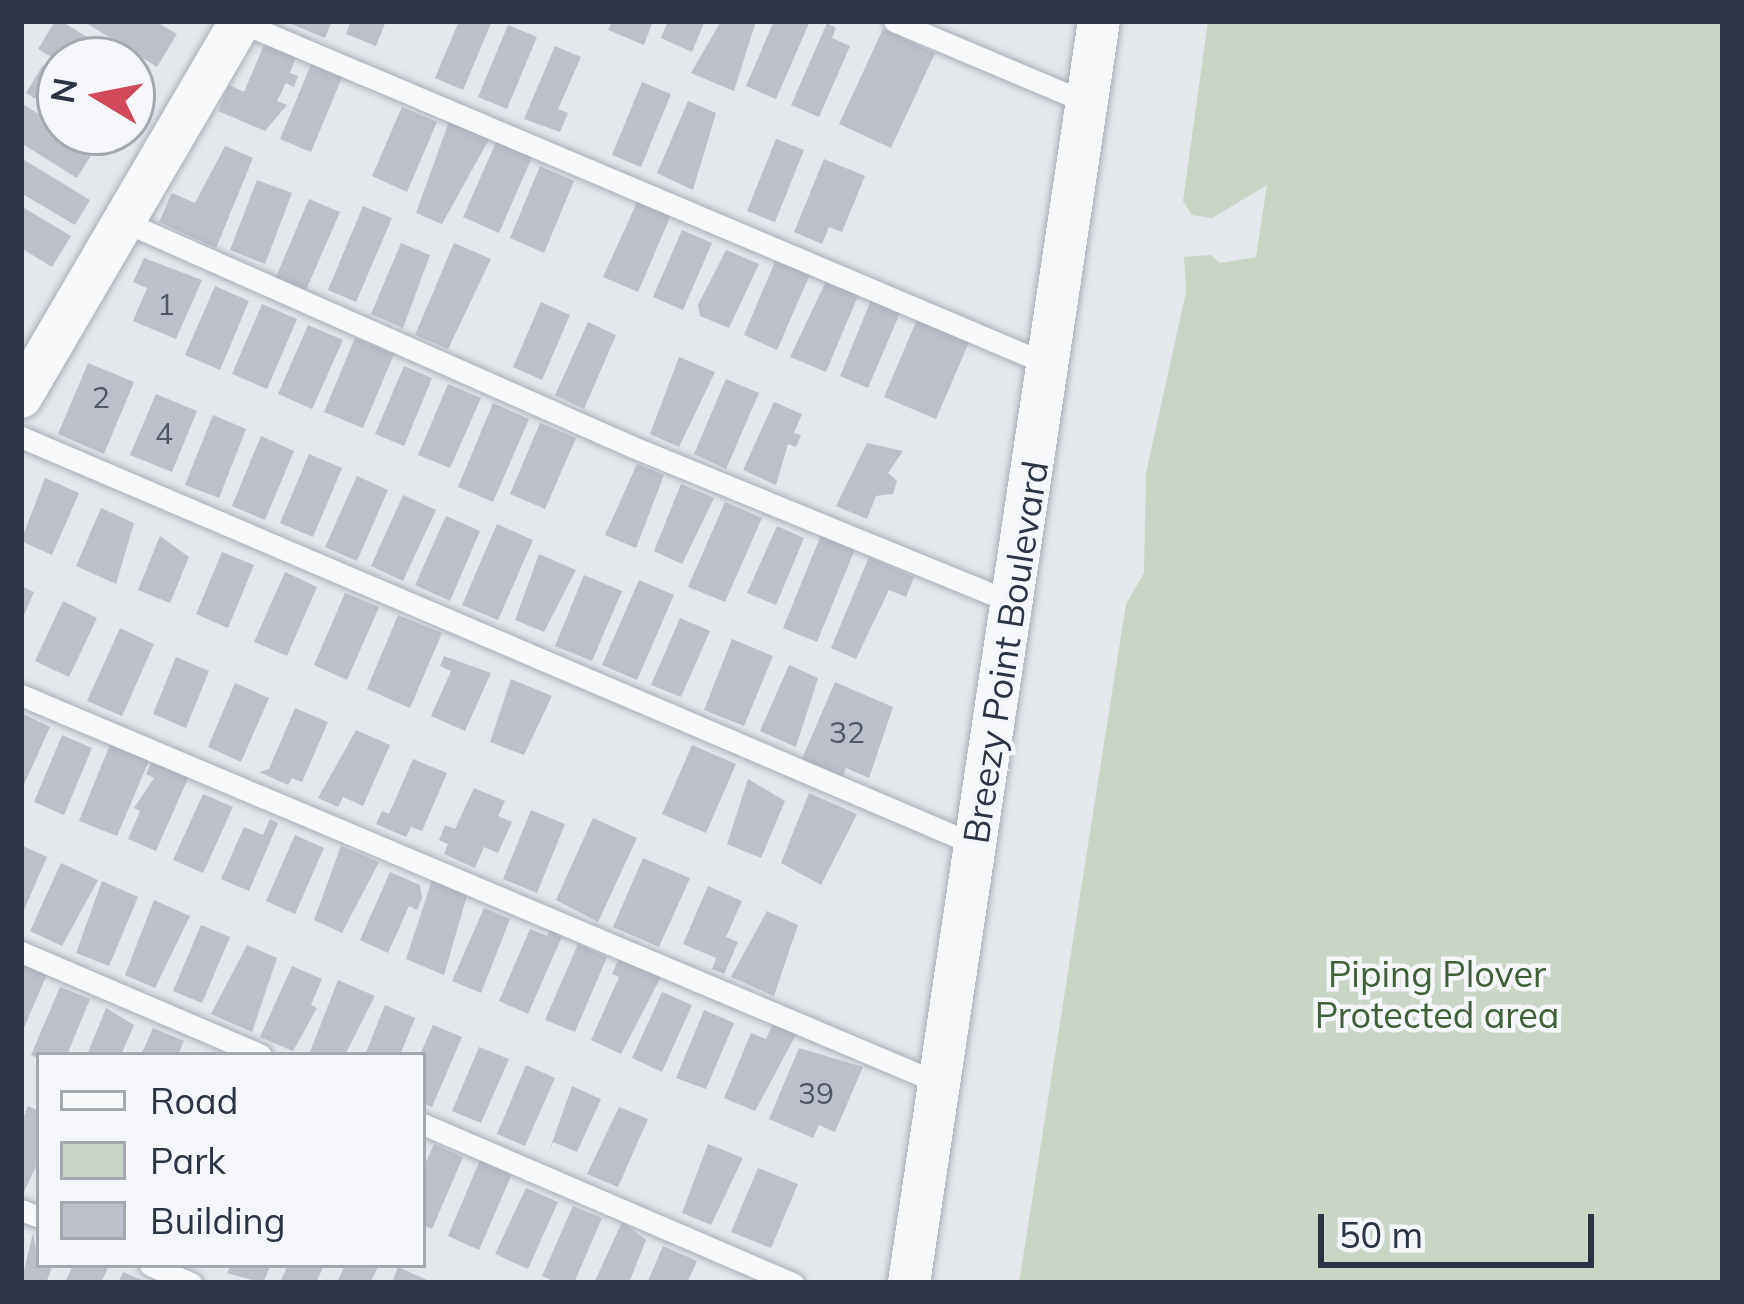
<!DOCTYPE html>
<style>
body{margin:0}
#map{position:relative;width:1744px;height:1304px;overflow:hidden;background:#e4e7ec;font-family:Mulish,sans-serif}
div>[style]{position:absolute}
.green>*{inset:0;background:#c9d6c5}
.building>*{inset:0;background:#bbc0ca}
.roads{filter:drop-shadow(0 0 3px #a9aeb7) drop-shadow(0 0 3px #a9aeb7)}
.service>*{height:21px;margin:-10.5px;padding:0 10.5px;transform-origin:10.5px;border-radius:10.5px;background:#f7f8fa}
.minor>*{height:42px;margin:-21px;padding:0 21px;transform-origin:21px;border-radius:21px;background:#f7f8fa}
span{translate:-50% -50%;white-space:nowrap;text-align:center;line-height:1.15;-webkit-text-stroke:9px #f4f6f9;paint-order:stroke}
.number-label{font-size:30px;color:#4f5766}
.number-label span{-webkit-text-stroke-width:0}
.street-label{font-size:36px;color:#2b3445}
.park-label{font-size:36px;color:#3f6138}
.frame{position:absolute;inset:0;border:24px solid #2b3445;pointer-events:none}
.legend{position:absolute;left:36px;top:1052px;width:390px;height:216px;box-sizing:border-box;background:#f4f6f9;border:3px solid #a4a8b1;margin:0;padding:15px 21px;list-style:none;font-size:36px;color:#2b3445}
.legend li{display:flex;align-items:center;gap:24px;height:60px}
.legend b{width:60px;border:3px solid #a4a8b1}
.north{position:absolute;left:36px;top:36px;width:120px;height:120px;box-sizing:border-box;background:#f4f6f9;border:3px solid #a4a8b1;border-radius:50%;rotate:280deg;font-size:33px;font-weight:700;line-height:48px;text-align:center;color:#2b3445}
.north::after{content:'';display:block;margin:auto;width:42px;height:54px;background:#d1495b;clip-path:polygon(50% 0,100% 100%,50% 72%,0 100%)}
.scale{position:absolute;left:1318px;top:1214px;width:276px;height:54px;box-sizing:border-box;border:6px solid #2b3445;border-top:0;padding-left:15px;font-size:36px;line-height:42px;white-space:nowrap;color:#2b3445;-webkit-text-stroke:9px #f4f6f9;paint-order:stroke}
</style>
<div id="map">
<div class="green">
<div style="clip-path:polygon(1208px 21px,1723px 21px,1723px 1283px,1019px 1283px,1126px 604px,1144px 573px,1146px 473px,1186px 292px,1184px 257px,1211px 255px,1220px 263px,1256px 257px,1267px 185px,1212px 218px,1192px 215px,1183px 201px)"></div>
</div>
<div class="building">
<div style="clip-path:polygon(55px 21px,61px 21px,125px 60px,60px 62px,38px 49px)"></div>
<div style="clip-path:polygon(83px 21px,155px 21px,177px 34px,157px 67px)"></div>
<div style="clip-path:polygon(284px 21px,332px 21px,325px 38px)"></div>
<div style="clip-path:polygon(351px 21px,386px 21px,376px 46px,346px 34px)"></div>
<div style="clip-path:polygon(459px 21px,492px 21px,463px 90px,435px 78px)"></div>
<div style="clip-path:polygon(612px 21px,653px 21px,644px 45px,608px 30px)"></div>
<div style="clip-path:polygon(668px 21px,705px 21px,692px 52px,661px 38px)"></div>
<div style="clip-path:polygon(721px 21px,756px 21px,734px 91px,691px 73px)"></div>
<div style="clip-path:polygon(774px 21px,810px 21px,776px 99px,746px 86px)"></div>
<div style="clip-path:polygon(827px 23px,836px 28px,832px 38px,850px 46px,819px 117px,791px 105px)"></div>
<div style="clip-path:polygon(508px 25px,537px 37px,507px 109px,478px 97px)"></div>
<div style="clip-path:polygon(883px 29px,935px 53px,891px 148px,839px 124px)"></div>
<div style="clip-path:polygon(266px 40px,297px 54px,290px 73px,298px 76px,294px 87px,286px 83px,277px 101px,287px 105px,265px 131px,218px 111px,229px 85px,244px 92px)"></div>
<div style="clip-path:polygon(555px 46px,581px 57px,558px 109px,568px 113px,560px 132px,524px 119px)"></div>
<div style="clip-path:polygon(312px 62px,343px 75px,311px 152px,280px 139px)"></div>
<div style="clip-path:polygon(43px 65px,60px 75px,60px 114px,26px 93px)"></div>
<div style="clip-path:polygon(642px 82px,671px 94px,641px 167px,612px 155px)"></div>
<div style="clip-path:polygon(688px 101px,716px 113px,693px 190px,657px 173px)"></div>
<div style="clip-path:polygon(21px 103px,95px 149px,77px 178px,21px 143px)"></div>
<div style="clip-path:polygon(402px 107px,437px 122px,407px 192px,372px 176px)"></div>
<div style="clip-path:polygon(451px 116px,492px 134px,442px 224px,416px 213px)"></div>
<div style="clip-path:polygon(91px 132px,120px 132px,112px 145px)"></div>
<div style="clip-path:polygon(776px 139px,804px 150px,775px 222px,747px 211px)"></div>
<div style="clip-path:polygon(497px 140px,533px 155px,499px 233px,463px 217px)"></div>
<div style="clip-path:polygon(225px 146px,253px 158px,216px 248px,159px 222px,172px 193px,195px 203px)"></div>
<div style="clip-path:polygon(21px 158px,90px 200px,75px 225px,21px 193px)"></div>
<div style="clip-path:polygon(824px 159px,865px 176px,842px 232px,829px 227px,822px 244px,794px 232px)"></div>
<div style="clip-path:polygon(540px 166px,574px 181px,544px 253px,510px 238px)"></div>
<div style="clip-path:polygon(257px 180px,292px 193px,265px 264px,230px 250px)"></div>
<div style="clip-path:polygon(309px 199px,340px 212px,306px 290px,276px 277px)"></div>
<div style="clip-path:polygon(638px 200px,671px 215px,638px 292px,603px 277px)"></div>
<div style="clip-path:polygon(21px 206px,71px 236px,52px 267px,21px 248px)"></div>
<div style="clip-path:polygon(363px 206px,392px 218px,356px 302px,328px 290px)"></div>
<div style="clip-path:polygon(682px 230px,712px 243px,683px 310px,653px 297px)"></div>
<div style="clip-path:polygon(401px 243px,430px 255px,403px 328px,371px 314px)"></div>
<div style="clip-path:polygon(454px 243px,491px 259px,448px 349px,415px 335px)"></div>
<div style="clip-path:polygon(726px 250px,759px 264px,729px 328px,700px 316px,698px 305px)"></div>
<div style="clip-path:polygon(777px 257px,811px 272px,777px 350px,744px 335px)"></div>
<div style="clip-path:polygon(144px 258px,202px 280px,176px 339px,133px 321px,147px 288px,133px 282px)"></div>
<div style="clip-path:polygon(828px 277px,860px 291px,826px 372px,790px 357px)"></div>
<div style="clip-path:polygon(215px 286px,249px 301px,220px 370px,185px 355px)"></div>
<div style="clip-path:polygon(873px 295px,902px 308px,868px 388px,840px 376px)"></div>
<div style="clip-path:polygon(541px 302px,570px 315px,542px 380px,513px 367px)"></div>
<div style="clip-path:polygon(262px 304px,297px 319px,267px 389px,232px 374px)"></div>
<div style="clip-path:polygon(918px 317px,970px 340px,936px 419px,884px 397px)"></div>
<div style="clip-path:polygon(588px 322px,616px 335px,584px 409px,555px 395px)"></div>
<div style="clip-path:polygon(308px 325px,343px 340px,312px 409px,278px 394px)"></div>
<div style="clip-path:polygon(355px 338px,394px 354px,363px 428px,324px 412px)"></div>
<div style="clip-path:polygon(679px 357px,715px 372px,679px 447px,650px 434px)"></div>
<div style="clip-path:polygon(88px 363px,134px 382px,104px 454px,58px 434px)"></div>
<div style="clip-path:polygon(404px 366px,432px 378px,404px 446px,375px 434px)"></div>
<div style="clip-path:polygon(726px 379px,759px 393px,726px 469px,694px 454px)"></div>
<div style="clip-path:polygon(448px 384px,481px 398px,450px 468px,418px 455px)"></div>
<div style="clip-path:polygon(156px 394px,197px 411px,172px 472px,130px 455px)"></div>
<div style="clip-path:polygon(774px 402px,802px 414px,794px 433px,801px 435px,796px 447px,788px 444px,776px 485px,743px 470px)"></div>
<div style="clip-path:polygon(493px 403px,529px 419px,493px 502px,458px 487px)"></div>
<div style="clip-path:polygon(213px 415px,246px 429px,219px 498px,185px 485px)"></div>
<div style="clip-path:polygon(540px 423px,576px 438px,545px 509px,510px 494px)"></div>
<div style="clip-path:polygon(261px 436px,294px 451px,265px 520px,232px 506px)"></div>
<div style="clip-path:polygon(867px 443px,903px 451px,888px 473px,897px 481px,893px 494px,876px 496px,867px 519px,836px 506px)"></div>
<div style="clip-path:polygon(309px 454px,342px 468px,313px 537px,280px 523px)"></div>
<div style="clip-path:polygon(637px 464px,664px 475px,636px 548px,605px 535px)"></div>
<div style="clip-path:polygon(357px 476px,388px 490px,357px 561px,325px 547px)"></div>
<div style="clip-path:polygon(45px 478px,79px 493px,52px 555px,21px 541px)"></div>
<div style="clip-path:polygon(681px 484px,714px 498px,682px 564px,654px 551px)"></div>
<div style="clip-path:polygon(403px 495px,436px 510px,403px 581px,371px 566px)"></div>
<div style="clip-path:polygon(725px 502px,762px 518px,725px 602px,688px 587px)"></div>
<div style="clip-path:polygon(101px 508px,134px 523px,116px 584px,76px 566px)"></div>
<div style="clip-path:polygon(446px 516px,480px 531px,450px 601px,415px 585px)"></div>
<div style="clip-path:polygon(497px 524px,533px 540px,498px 620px,462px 605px)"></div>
<div style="clip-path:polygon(777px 526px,804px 538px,776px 605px,747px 593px)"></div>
<div style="clip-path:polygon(821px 535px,855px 549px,817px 642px,783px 628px)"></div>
<div style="clip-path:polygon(160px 536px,189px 557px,170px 603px,138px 590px)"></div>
<div style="clip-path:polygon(222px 552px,254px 565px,228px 628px,196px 614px)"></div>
<div style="clip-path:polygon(539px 554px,576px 570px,544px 632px,515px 620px)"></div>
<div style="clip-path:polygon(869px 557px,914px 577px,906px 597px,889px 590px,856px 659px,831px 648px)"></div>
<div style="clip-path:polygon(285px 572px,317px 587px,287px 656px,254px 642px)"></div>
<div style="clip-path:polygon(584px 575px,622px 591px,592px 661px,555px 646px)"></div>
<div style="clip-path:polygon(639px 580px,674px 595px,637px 680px,602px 665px)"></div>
<div style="clip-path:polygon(21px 586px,34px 592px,21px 622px)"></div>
<div style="clip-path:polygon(345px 593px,379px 607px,347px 680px,314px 665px)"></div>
<div style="clip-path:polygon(63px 601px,97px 618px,69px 677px,35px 661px)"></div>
<div style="clip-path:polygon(398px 615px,442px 633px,410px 708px,367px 689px)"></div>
<div style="clip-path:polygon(680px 618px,710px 631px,681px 697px,651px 685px)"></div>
<div style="clip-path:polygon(120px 628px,154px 644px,122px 716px,87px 701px)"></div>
<div style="clip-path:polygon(732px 639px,773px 656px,744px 726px,704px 710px)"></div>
<div style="clip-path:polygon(444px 656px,491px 673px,465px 731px,431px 716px,451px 671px,440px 666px)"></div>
<div style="clip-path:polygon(176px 657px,209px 671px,186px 728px,153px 714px)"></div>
<div style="clip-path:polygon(789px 665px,818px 678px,796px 747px,760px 731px)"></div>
<div style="clip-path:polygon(511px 679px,552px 696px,524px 755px,490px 742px)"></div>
<div style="clip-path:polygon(835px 682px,893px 707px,869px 778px,846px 768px,842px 779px,801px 761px)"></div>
<div style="clip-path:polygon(235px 683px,269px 698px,241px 762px,208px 747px)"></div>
<div style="clip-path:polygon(295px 708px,328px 722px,302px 782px,292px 778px,288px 785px,259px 772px,269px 769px)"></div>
<div style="clip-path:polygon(21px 713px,50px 727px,21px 791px)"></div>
<div style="clip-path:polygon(356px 730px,390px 745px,363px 806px,343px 797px,338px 807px,318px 798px)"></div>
<div style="clip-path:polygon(62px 735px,92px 748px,64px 815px,34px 802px)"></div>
<div style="clip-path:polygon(111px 742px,150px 758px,117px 836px,79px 821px)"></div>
<div style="clip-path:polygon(692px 745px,736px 764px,706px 833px,662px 814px)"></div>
<div style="clip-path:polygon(413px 759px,447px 773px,422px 831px,411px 827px,406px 837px,376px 824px,382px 811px,389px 814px)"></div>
<div style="clip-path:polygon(151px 763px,189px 776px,156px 851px,128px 839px,140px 811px,134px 808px,154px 778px,146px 774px)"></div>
<div style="clip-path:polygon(748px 779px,785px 801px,761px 858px,727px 844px)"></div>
<div style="clip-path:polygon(474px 788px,505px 801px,498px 816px,512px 822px,498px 853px,484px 847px,475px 868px,444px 854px,448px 844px,439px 840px,445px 825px,455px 829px)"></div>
<div style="clip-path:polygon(809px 793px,857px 814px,821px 885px,781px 863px)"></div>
<div style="clip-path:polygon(203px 794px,233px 807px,203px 873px,173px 860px)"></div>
<div style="clip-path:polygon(531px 810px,565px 824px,537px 893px,503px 879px)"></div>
<div style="clip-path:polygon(593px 818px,637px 838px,598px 922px,556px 900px)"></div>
<div style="clip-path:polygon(270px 819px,278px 823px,249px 891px,221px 879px,244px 827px,263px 835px)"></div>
<div style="clip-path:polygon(295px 835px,324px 848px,295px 914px,266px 901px)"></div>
<div style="clip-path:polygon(21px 845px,47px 857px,21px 917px)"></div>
<div style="clip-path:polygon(341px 846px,379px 862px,342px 933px,314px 920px)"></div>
<div style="clip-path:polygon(643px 858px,690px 878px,659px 947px,613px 927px)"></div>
<div style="clip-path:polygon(61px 863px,98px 880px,62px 946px,30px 931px)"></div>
<div style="clip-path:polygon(390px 872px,420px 885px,422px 898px,417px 910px,409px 906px,388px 953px,360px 940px)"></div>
<div style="clip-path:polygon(433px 877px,468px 892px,444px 975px,406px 959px)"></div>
<div style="clip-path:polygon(102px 881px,138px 897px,109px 966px,76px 953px)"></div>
<div style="clip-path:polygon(708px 886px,742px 901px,726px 937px,738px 942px,724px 974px,712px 969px,716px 958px,683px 944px)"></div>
<div style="clip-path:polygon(154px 900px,190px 916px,155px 988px,125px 975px)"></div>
<div style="clip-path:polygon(484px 908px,510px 919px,481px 993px,452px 981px)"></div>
<div style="clip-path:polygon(767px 911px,798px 925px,774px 996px,731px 977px)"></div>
<div style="clip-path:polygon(201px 925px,230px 937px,202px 1003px,173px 991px)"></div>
<div style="clip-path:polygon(551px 928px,563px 934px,528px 1014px,499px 1001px,530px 929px,547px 936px)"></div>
<div style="clip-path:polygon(578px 944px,607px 957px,575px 1032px,545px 1020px)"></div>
<div style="clip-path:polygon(247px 945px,277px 958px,252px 1032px,211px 1014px)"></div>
<div style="clip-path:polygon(620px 956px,662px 975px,621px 1054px,591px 1040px,619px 977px,612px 974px)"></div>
<div style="clip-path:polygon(21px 963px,47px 974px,21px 1035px)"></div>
<div style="clip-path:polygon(292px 966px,322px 979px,311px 1005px,317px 1008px,293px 1051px,260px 1037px)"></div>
<div style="clip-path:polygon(338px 980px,375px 996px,345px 1055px,317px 1055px,310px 1052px)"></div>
<div style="clip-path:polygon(60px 987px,90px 999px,67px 1055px,39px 1059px,31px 1055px)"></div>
<div style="clip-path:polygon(662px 992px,692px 1005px,662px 1072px,632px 1058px)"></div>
<div style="clip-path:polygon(385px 1005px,415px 1018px,400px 1055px,365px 1055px)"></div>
<div style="clip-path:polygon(106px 1008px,134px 1025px,121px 1055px,87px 1055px)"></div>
<div style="clip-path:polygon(704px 1010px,734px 1023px,706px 1089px,676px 1078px)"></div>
<div style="clip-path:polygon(774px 1021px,798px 1031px,755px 1111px,724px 1098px,751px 1033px,766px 1039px)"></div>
<div style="clip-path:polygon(433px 1025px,462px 1037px,432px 1107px,423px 1103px,420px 1055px)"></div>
<div style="clip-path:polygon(153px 1028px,184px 1041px,178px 1055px,141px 1055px)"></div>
<div style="clip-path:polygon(479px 1047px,509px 1059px,481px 1123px,452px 1111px)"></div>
<div style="clip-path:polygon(799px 1048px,863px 1067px,835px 1132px,819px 1125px,813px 1138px,769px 1119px)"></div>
<div style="clip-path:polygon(526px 1065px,555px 1078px,525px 1146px,497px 1134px)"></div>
<div style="clip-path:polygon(572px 1086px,601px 1099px,577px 1152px,553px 1142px,548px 1154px)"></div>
<div style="clip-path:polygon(28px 1106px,39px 1111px,39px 1160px,22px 1196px,21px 1124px)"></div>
<div style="clip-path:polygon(619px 1107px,648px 1119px,618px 1187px,587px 1174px)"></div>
<div style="clip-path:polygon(434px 1144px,463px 1157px,432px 1229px,423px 1225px,423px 1169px)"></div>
<div style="clip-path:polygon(708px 1144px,743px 1158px,711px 1225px,682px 1213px)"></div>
<div style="clip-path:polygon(480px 1160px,512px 1174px,479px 1250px,448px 1236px)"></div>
<div style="clip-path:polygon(758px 1168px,798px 1184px,771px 1248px,731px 1232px)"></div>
<div style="clip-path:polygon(526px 1188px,558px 1202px,528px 1269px,495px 1254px)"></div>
<div style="clip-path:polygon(573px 1206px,602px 1218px,574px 1283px,557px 1283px,542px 1276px)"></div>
<div style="clip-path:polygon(622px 1222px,646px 1240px,629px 1283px,594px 1283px)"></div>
<div style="clip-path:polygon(33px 1233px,39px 1265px,53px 1265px,46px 1283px,21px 1283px)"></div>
<div style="clip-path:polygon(663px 1246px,697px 1261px,687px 1283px,647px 1283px)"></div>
<div style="clip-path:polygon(73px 1265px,109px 1265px,101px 1283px,65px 1283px)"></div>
<div style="clip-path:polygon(231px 1265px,271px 1265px,263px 1283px,227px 1273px)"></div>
<div style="clip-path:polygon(288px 1265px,324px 1265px,316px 1283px,280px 1283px)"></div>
<div style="clip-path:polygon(345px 1265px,379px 1265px,370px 1283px,337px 1283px)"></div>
<div style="clip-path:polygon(398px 1267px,434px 1283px,392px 1283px)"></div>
<div style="clip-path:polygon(123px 1272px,149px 1283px,118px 1283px)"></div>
</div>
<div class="roads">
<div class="service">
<div style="left:894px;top:21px;width:211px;rotate:22.9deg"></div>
<div style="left:240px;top:22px;width:880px;rotate:22.95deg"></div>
<div style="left:125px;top:222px;width:556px;rotate:23.89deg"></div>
<div style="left:633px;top:447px;width:412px;rotate:22.3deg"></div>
<div style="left:21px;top:437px;width:1039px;rotate:23.13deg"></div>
<div style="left:21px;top:695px;width:997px;rotate:22.91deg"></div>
<div style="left:21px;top:952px;width:261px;rotate:23.2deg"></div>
<div style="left:423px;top:1124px;width:403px;rotate:23.3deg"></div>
<div style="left:21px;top:1210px;width:19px;rotate:21deg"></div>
<div style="left:150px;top:1265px;width:45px;rotate:23.7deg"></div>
</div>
<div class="minor">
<div style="left:21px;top:397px;width:436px;rotate:-59.7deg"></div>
<div style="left:909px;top:1283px;width:1276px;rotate:-81.44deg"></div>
</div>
</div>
<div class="number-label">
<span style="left:166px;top:304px">1</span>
<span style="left:101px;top:397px">2</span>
<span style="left:164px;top:433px">4</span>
<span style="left:847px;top:732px">32</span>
<span style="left:816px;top:1093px">39</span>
</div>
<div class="street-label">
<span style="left:1005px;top:652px;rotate:-81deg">Breezy Point Boulevard</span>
</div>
<div class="park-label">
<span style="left:1437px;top:994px">Piping Plover<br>Protected area</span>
</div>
<div class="frame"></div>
<ul class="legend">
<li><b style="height:15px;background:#f7f8fa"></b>Road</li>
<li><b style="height:33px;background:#c9d6c5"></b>Park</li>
<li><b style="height:33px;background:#bbc0ca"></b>Building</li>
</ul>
<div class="north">N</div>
<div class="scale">50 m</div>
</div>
